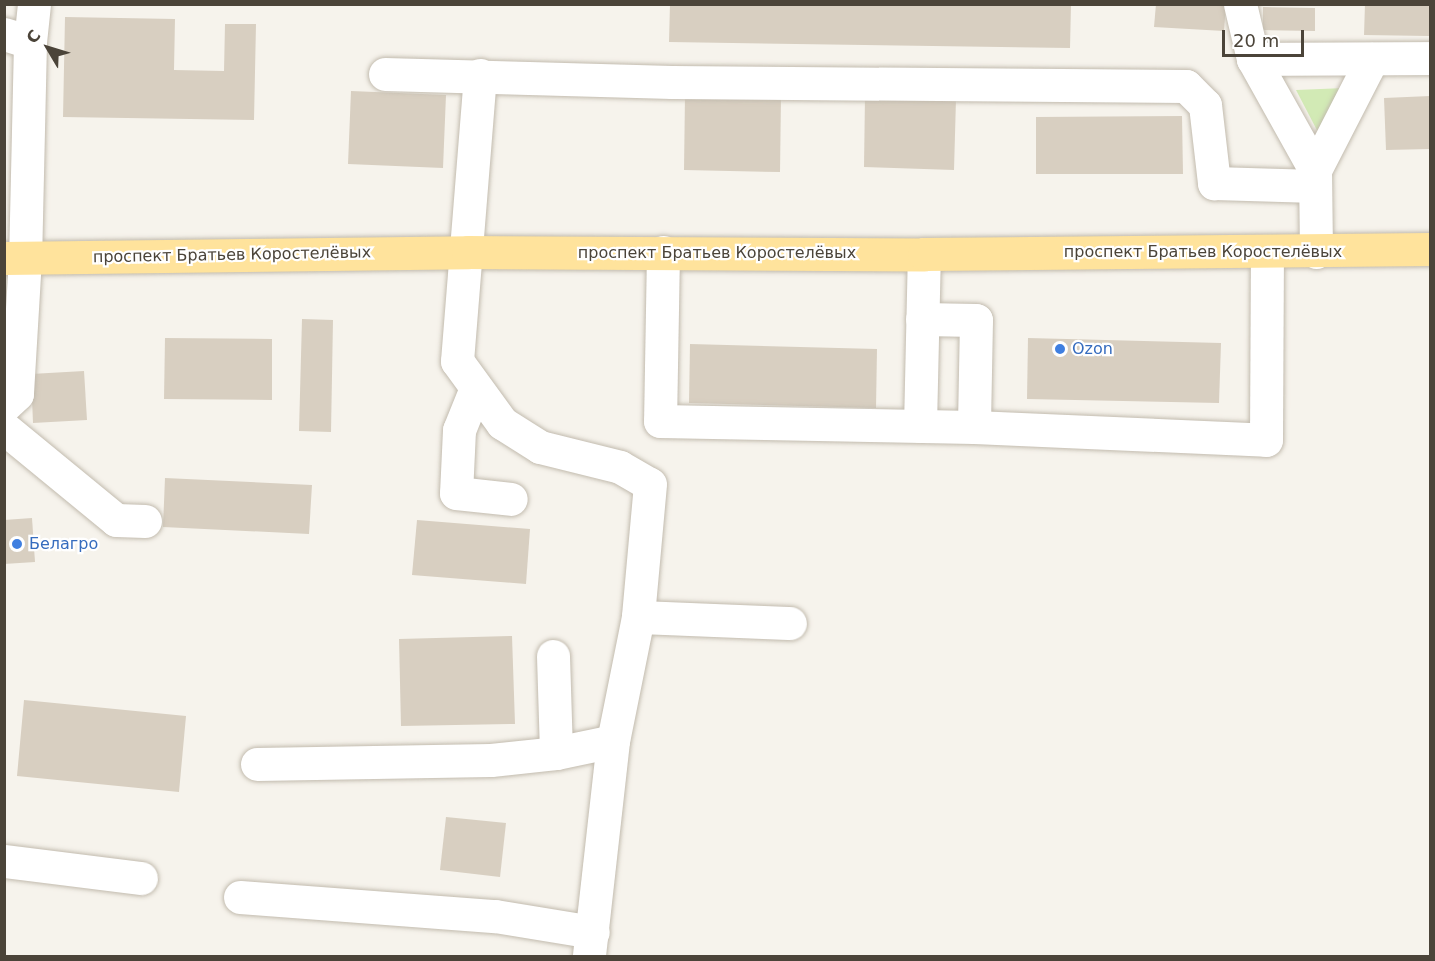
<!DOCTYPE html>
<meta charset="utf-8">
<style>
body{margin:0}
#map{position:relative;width:1435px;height:961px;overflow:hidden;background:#f6f3ec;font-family:"DejaVu Sans",sans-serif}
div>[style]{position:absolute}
.green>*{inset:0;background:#d2eab5}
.building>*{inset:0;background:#d8cfc1}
.roads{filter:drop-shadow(0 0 2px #c2bbae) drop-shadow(0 0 2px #c2bbae)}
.minor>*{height:33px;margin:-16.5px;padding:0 16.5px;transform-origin:16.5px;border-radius:16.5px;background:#fff}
.major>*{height:33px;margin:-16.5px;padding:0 16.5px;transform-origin:16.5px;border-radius:16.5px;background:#ffe39c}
.dots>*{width:16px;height:16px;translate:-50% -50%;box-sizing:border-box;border:3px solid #fff;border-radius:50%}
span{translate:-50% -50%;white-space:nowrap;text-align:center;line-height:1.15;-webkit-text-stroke:4.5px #fff;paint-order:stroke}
.street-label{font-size:16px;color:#4b4439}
.shop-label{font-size:16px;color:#366cbe}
.left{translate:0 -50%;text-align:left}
.frame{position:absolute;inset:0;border:6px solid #4b4439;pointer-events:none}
.north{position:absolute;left:18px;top:18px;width:60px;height:60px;-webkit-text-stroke:4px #fff;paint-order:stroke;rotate:308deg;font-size:16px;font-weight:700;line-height:24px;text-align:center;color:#4b4439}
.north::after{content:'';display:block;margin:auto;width:21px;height:27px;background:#4b4439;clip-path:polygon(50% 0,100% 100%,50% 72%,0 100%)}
.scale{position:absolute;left:1222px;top:30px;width:82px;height:27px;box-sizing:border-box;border:3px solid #4b4439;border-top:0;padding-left:8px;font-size:18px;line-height:21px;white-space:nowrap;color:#4b4439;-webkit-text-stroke:4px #fff;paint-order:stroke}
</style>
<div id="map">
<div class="green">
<div style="clip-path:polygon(1345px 88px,1320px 136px,1296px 90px)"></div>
</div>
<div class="building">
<div style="clip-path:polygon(670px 4px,1071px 4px,1070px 48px,669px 42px)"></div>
<div style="clip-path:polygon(1156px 4px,1226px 4px,1224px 31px,1154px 27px)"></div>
<div style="clip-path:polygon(1365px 4px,1430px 4px,1430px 36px,1364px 35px)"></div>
<div style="clip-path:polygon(1263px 7px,1315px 8px,1315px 31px,1263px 30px)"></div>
<div style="clip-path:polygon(65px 17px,175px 19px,174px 70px,224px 71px,225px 24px,256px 24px,254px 120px,63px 117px)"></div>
<div style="clip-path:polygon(351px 91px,446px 95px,443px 168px,348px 164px)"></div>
<div style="clip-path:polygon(685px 95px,781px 96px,780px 172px,684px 170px)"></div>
<div style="clip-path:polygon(865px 96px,956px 99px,954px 170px,864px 167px)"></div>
<div style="clip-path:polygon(1430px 96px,1430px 149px,1386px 150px,1384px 98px)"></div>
<div style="clip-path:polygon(1182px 116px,1183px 174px,1036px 174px,1036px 117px)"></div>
<div style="clip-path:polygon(302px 319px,333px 320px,331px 432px,299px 431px)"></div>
<div style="clip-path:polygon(165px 338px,272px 339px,272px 400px,164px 399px)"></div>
<div style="clip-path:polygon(1028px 338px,1221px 343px,1219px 403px,1027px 399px)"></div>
<div style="clip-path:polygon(690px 344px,877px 349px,876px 408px,689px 403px)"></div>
<div style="clip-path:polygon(84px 371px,87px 420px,33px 423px,31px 374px)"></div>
<div style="clip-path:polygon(165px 478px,312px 485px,309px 534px,163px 527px)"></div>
<div style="clip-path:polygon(32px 518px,35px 562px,4px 564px,4px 520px)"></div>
<div style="clip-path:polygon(417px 520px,530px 529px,526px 584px,412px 575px)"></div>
<div style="clip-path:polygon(512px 636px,515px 724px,401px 726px,399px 639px)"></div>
<div style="clip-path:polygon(24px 700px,186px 716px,179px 792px,17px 776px)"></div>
<div style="clip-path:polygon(446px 817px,506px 823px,500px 877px,440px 870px)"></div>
</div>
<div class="roads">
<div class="minor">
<div style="left:1240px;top:4px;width:57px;rotate:76.7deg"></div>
<div style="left:1253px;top:59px;width:127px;rotate:60.8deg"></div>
<div style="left:1315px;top:170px;width:82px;rotate:89.3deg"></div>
<div style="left:4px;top:34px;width:27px;rotate:17deg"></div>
<div style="left:30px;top:42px;width:216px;rotate:91.3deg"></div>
<div style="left:25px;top:258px;width:136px;rotate:93.4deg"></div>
<div style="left:17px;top:394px;width:18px;rotate:137deg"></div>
<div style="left:30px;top:42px;width:38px;rotate:-84deg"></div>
<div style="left:1253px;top:59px;width:177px;rotate:-0.3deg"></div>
<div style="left:385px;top:74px;width:287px;rotate:1.6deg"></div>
<div style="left:672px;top:82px;width:514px;rotate:0.45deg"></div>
<div style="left:1186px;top:86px;width:27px;rotate:45deg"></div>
<div style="left:1205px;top:105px;width:79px;rotate:83.4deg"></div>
<div style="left:1214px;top:183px;width:101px;rotate:1.7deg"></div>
<div style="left:480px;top:75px;width:287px;rotate:94.6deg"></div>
<div style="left:457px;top:361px;width:77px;rotate:54deg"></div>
<div style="left:502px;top:423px;width:45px;rotate:32.3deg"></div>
<div style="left:540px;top:447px;width:82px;rotate:14deg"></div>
<div style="left:620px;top:467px;width:34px;rotate:30deg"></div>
<div style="left:650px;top:484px;width:134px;rotate:95.2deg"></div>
<div style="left:638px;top:617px;width:126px;rotate:101.4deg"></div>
<div style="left:613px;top:741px;width:216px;rotate:96.4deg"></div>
<div style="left:1315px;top:170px;width:125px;rotate:-62.8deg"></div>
<div style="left:663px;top:252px;width:169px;rotate:91deg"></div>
<div style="left:660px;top:421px;width:314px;rotate:1.1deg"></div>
<div style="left:974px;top:427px;width:292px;rotate:2.5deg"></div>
<div style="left:1266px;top:440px;width:188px;rotate:-89.7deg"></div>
<div style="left:922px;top:319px;width:54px;rotate:1.1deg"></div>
<div style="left:976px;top:320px;width:107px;rotate:91.1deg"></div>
<div style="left:476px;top:388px;width:45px;rotate:112deg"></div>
<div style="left:459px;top:430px;width:63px;rotate:92.7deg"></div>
<div style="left:456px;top:493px;width:55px;rotate:6.2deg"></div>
<div style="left:920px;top:426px;width:172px;rotate:-88.7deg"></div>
<div style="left:4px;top:428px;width:145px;rotate:39.4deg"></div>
<div style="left:116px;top:520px;width:29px;rotate:2deg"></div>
<div style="left:638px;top:617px;width:152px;rotate:2.3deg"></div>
<div style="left:553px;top:656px;width:97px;rotate:88.2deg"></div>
<div style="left:257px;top:764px;width:234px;rotate:-1deg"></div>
<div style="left:491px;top:760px;width:65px;rotate:-6.1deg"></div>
<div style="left:556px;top:753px;width:58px;rotate:-11.9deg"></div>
<div style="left:4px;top:861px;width:138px;rotate:7.1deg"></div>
<div style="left:240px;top:897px;width:256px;rotate:4.3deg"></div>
<div style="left:495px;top:916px;width:99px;rotate:9.3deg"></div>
</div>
<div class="major">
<div style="left:4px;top:258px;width:464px;rotate:-0.7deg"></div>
<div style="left:468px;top:252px;width:456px;rotate:0.3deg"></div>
<div style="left:924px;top:254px;width:506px;rotate:-0.57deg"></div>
</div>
</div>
<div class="dots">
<div style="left:1060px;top:349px;background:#3f7fe0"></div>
<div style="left:17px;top:544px;background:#3f7fe0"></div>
</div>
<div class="street-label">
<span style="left:1203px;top:252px">проспект Братьев Коростелёвых</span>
<span style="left:717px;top:253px">проспект Братьев Коростелёвых</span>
<span style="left:232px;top:255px;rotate:-1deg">проспект Братьев Коростелёвых</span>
</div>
<div class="shop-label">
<span class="left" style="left:1072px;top:349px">Ozon</span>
<span class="left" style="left:29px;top:544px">Белагро</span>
</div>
<div class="frame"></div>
<div class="north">С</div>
<div class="scale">20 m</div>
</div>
